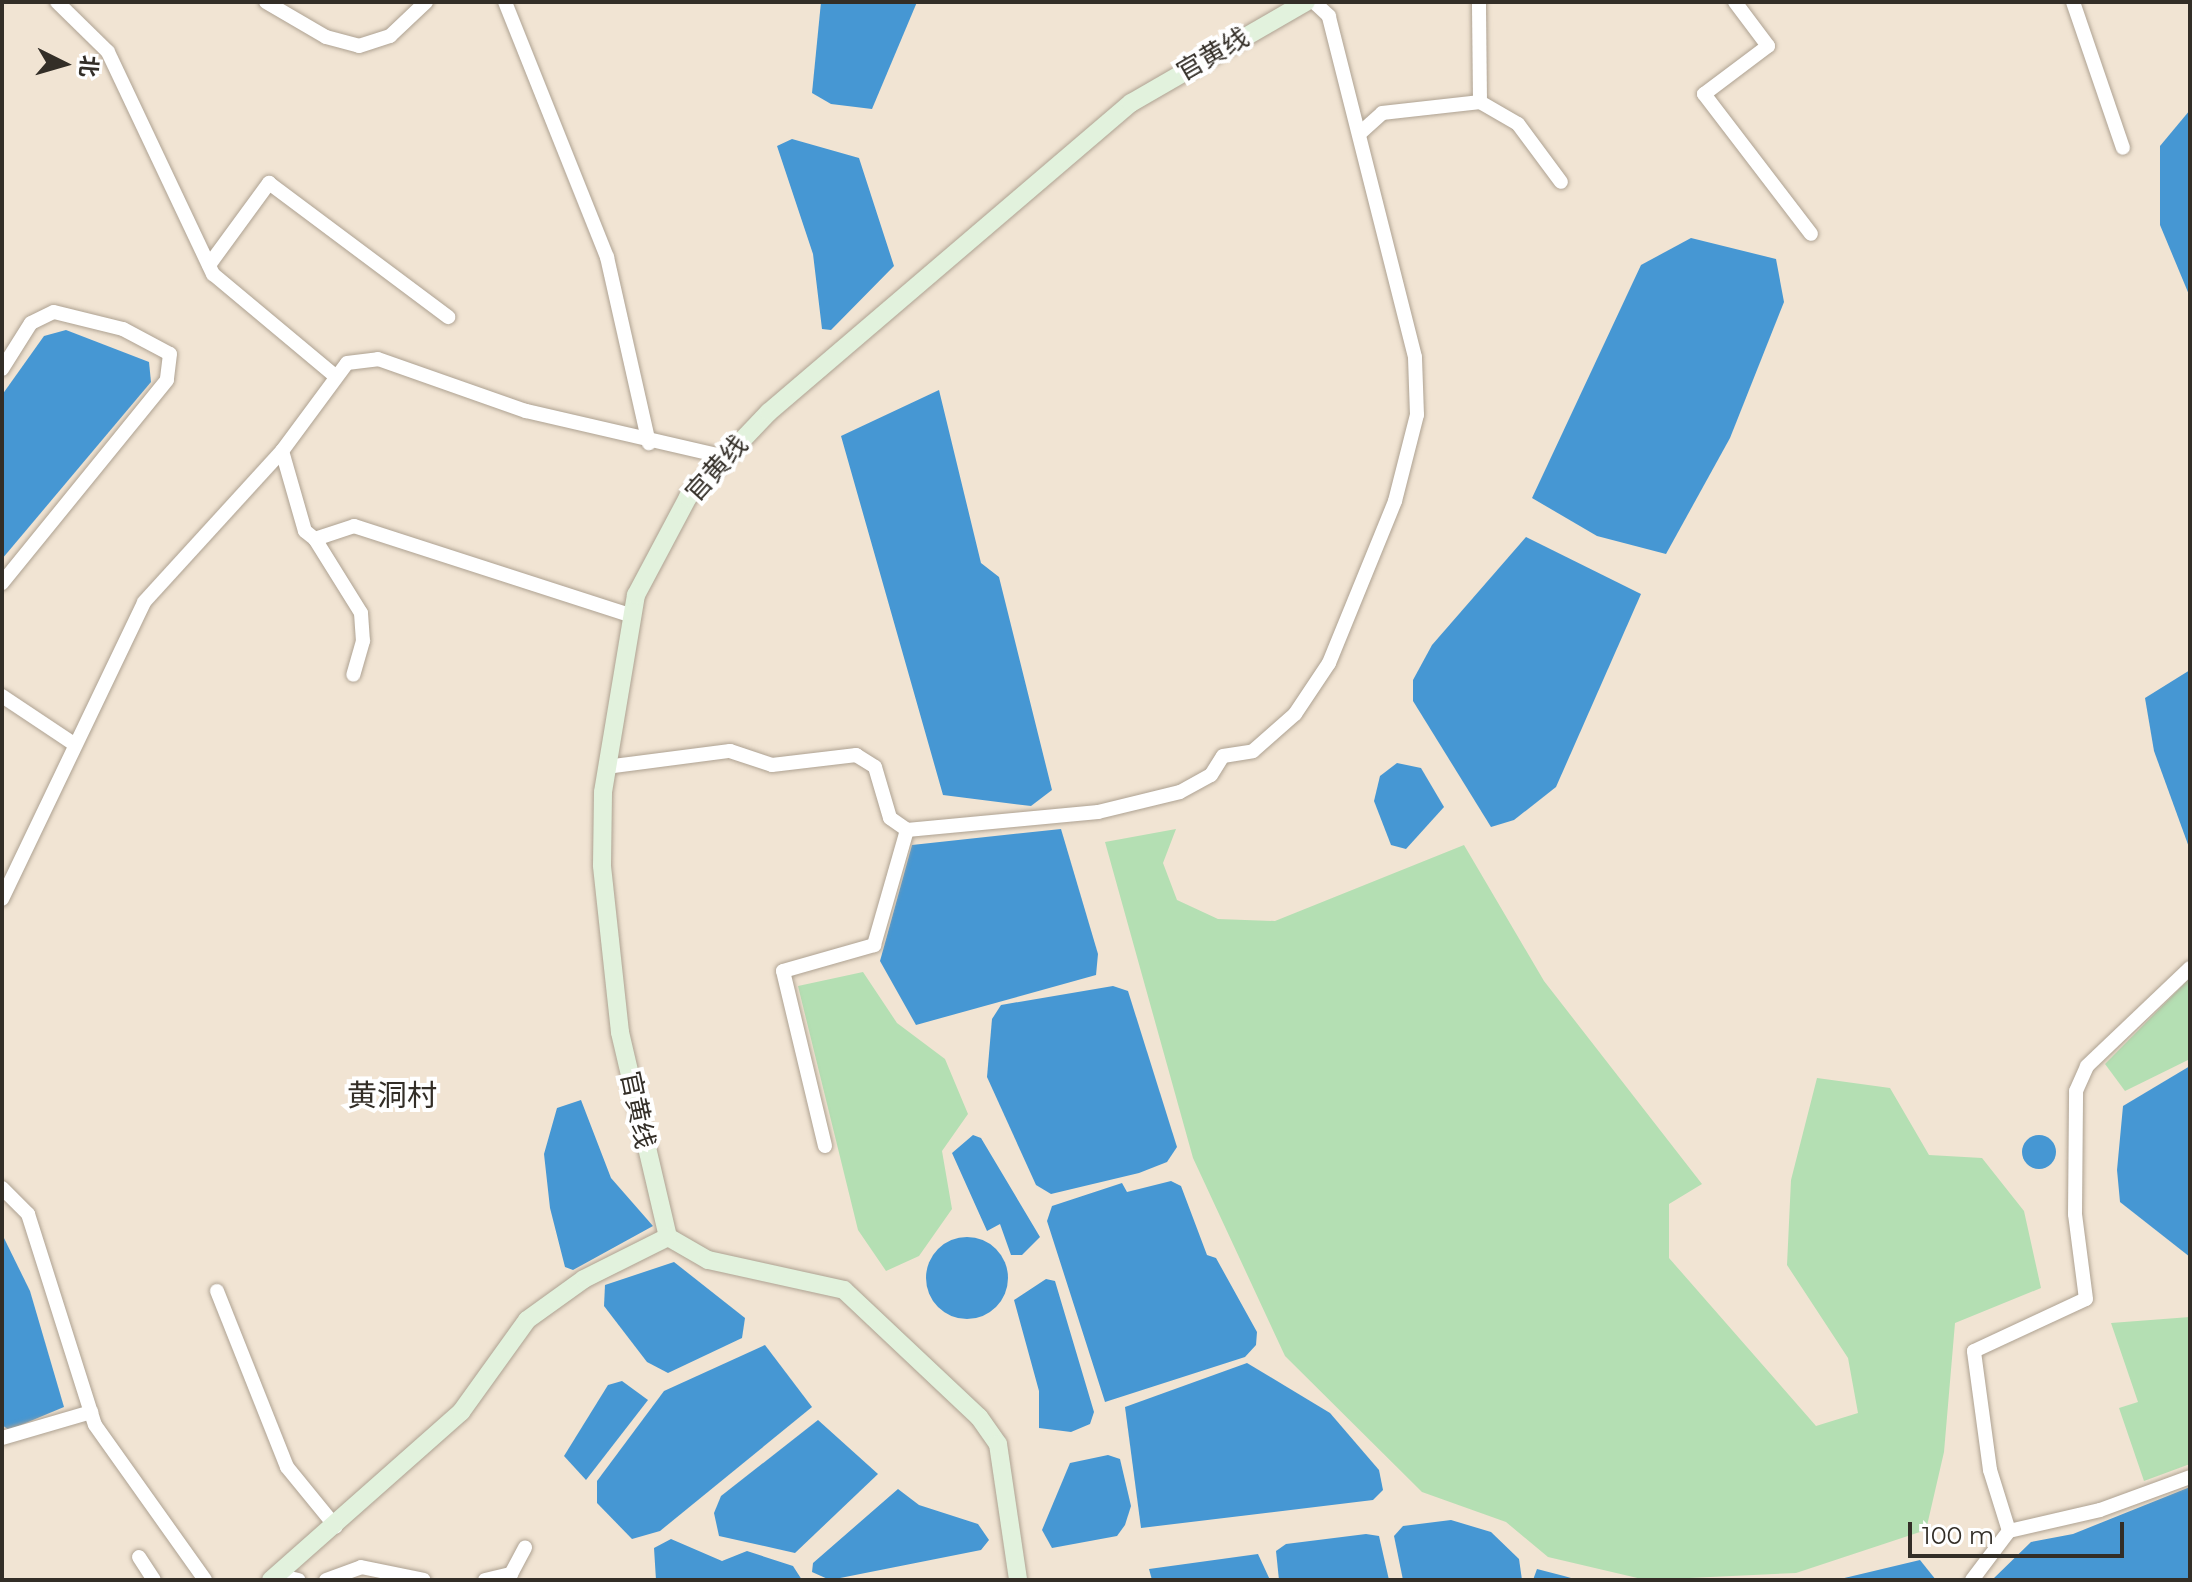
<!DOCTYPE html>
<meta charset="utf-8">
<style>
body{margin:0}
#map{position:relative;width:2192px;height:1582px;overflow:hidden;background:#f1e4d3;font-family:Montserrat,"Noto Sans SC",sans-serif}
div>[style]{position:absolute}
.green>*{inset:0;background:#b4dfb3}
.water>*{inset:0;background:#4697d3}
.round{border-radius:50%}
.roads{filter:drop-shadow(0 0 2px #aea292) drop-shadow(0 0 2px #aea292)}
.street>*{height:14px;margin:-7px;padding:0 7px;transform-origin:7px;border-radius:7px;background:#fff}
.secondary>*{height:18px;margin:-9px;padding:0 9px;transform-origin:9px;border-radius:9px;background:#e2f2dd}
span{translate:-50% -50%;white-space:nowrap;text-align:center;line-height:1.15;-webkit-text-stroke:8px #fff;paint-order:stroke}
.street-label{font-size:26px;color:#332e27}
.quarter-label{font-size:30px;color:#332e27}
.frame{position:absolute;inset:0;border:4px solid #332e27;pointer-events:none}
.north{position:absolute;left:24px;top:24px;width:80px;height:80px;-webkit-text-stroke:6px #fff;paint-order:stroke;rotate:95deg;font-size:22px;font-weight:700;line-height:32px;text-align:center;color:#332e27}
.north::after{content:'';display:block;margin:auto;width:28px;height:36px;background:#332e27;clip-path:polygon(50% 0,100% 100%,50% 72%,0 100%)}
.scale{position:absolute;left:1908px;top:1522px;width:216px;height:36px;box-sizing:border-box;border:4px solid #332e27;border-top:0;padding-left:10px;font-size:24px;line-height:28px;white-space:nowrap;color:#332e27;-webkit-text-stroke:6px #fff;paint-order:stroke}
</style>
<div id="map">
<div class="green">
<div style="clip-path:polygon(1176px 829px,1163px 863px,1177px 900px,1218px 919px,1275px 921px,1464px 845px,1544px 981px,1702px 1184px,1669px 1204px,1669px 1258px,1816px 1426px,1858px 1413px,1848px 1358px,1787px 1265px,1791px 1180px,1817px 1078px,1890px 1088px,1929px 1155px,1982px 1158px,2024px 1211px,2041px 1288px,1955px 1323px,1944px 1452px,1926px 1530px,1796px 1573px,1646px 1580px,1548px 1557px,1506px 1522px,1422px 1492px,1285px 1356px,1193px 1158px,1105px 842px)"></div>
<div style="clip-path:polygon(863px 972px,897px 1023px,945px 1059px,968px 1114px,942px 1151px,952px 1209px,919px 1256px,886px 1271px,858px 1230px,798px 986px)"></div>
<div style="clip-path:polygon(2190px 978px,2190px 1059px,2125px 1091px,2105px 1064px)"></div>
<div style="clip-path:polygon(2190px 1317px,2190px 1464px,2144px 1481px,2119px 1408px,2138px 1402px,2111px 1323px)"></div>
</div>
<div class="water">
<div style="clip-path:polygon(821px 2px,917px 2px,872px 109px,831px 104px,812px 93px)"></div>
<div style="clip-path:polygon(2190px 110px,2190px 297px,2160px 225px,2160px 146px)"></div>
<div style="clip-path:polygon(792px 139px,859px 158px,894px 266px,831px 330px,822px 329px,813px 254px,777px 146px)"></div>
<div style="clip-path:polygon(1691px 238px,1776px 259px,1784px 302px,1730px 438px,1666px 554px,1597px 536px,1532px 498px,1641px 265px)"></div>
<div style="clip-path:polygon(66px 330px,149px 362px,151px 382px,2px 559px,2px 395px,44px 336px)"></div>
<div style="clip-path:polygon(939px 390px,981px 563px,999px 577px,1052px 790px,1031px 806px,943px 795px,841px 436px)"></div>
<div style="clip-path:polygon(1526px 537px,1641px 594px,1556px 787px,1514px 820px,1491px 827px,1413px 701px,1413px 680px,1432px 645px)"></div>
<div style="clip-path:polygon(2190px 670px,2190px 850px,2154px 751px,2145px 698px)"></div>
<div style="clip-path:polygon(1397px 763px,1421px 768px,1444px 807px,1406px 849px,1391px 845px,1374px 801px,1380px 776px)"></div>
<div style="clip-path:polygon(1061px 829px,1098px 954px,1096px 975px,916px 1025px,880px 961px,912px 845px)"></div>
<div style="clip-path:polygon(1113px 986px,1128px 991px,1177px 1147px,1167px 1162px,1139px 1173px,1051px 1194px,1036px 1185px,987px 1077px,992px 1019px,1001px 1005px)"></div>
<div style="clip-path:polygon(2190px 1066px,2190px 1257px,2120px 1202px,2117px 1170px,2123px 1106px)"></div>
<div style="clip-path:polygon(581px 1100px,611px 1178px,653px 1226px,573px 1270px,565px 1267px,550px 1208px,544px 1154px,557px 1108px)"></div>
<div class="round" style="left:2022px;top:1135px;width:34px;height:34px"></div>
<div style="clip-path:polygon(973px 1135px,981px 1138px,1040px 1237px,1022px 1255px,1011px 1255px,1000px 1224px,987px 1231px,952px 1153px)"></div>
<div style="clip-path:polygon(1171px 1181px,1181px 1186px,1207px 1255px,1216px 1258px,1257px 1332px,1256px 1345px,1245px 1357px,1105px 1402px,1047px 1221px,1052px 1206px,1122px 1183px,1127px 1192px)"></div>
<div style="clip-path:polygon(2px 1234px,30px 1291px,64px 1407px,9px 1430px,2px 1425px)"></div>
<div class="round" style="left:926px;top:1237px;width:82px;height:82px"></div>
<div style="clip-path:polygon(674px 1262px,745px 1318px,742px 1338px,668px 1373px,647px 1362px,604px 1306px,605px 1285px)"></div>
<div style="clip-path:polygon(1046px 1279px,1055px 1281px,1094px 1412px,1090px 1424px,1071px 1432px,1039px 1428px,1039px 1391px,1014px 1300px)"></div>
<div style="clip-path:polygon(765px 1345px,812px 1407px,660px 1531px,632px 1539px,597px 1503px,597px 1481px,664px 1391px)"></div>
<div style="clip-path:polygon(1247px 1363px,1330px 1413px,1379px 1470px,1383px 1490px,1373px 1500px,1141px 1528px,1125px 1407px)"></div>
<div style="clip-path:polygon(622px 1381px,648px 1400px,586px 1480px,564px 1456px,608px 1385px)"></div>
<div style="clip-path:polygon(818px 1420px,878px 1474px,795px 1553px,719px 1536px,714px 1513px,721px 1496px)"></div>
<div style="clip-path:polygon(1108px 1455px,1120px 1459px,1131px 1506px,1125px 1525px,1117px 1536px,1052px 1548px,1042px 1530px,1070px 1463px)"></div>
<div style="clip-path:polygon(2190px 1487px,2190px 1580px,1992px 1580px,2031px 1542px,2073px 1534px)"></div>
<div style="clip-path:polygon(898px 1489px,919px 1505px,978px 1524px,989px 1540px,981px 1550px,830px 1580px,812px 1572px,813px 1563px)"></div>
<div style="clip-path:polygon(1451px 1520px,1491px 1532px,1519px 1559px,1522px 1580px,1403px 1580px,1394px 1536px,1403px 1526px)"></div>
<div style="clip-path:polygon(1366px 1534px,1379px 1536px,1389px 1580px,1279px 1580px,1276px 1551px,1286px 1544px)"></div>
<div style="clip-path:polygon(671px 1539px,722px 1561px,747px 1551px,793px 1566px,802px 1580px,656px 1580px,654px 1548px)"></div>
<div style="clip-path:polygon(1258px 1554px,1270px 1580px,1152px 1580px,1149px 1569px)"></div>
<div style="clip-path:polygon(1920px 1560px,1936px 1580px,1836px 1580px)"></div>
<div style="clip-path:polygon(1537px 1569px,1564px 1576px,1578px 1580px,1533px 1580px)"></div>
</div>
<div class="roads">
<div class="street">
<div style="left:57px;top:2px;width:71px;rotate:44.4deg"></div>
<div style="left:108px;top:52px;width:246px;rotate:64.7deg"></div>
<div style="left:213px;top:274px;width:159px;rotate:39.9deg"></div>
<div style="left:266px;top:2px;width:69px;rotate:30.3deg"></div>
<div style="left:326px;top:37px;width:34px;rotate:15deg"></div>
<div style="left:359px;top:46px;width:33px;rotate:-18deg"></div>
<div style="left:390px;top:36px;width:50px;rotate:-43.4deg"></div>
<div style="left:505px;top:2px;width:275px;rotate:68.2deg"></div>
<div style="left:607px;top:257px;width:191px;rotate:77.3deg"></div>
<div style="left:1735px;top:2px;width:55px;rotate:53.1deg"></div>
<div style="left:1768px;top:46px;width:80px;rotate:143.1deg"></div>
<div style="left:1704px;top:94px;width:176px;rotate:52.6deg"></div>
<div style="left:2073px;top:2px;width:154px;rotate:71.1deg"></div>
<div style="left:1480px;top:102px;width:44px;rotate:30.1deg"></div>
<div style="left:1518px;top:124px;width:72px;rotate:53.4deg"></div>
<div style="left:1359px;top:134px;width:31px;rotate:-42deg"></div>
<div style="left:1382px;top:113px;width:99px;rotate:-6.4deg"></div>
<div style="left:1480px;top:102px;width:100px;rotate:-90.6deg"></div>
<div style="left:209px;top:265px;width:102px;rotate:-53.8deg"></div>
<div style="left:269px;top:183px;width:224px;rotate:36.8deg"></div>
<div style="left:2px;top:369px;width:54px;rotate:-57.8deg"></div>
<div style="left:31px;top:323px;width:25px;rotate:-26deg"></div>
<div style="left:54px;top:312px;width:71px;rotate:13.8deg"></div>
<div style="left:123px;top:329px;width:53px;rotate:28deg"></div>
<div style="left:170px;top:354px;width:26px;rotate:97deg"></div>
<div style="left:167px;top:380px;width:262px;rotate:129.1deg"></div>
<div style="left:282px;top:451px;width:83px;rotate:74deg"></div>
<div style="left:305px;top:531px;width:13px;rotate:39deg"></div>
<div style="left:315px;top:539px;width:41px;rotate:-18.4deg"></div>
<div style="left:354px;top:526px;width:292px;rotate:17.9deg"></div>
<div style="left:315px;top:539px;width:87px;rotate:58.1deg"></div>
<div style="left:361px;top:613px;width:28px;rotate:86deg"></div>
<div style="left:363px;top:641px;width:35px;rotate:106deg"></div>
<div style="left:2px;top:696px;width:87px;rotate:33.7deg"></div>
<div style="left:606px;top:767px;width:125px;rotate:-7.4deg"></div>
<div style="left:730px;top:751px;width:44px;rotate:18.4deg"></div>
<div style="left:772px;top:765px;width:85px;rotate:-6.8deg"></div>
<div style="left:856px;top:755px;width:22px;rotate:32deg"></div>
<div style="left:875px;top:767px;width:53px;rotate:73.6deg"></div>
<div style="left:890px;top:818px;width:21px;rotate:35deg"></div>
<div style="left:907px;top:830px;width:192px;rotate:-5.4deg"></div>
<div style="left:1098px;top:812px;width:84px;rotate:-13.7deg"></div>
<div style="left:1180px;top:792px;width:35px;rotate:-29deg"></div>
<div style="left:1211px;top:775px;width:22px;rotate:-58deg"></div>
<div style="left:1223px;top:756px;width:30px;rotate:-9deg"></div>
<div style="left:1253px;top:751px;width:56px;rotate:-41.4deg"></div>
<div style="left:1295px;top:714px;width:61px;rotate:-56.3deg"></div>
<div style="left:1329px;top:663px;width:175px;rotate:-67.8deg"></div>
<div style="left:1395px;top:501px;width:89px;rotate:-75.7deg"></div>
<div style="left:1417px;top:415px;width:58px;rotate:-92deg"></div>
<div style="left:1415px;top:357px;width:352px;rotate:-104.2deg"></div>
<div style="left:1329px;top:16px;width:21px;rotate:-137deg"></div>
<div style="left:2px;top:899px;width:329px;rotate:-64.4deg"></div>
<div style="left:144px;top:602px;width:205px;rotate:-47.6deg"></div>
<div style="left:282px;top:451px;width:109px;rotate:-53.5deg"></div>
<div style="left:347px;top:363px;width:31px;rotate:-7deg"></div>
<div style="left:378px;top:359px;width:157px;rotate:19.4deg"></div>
<div style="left:526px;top:411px;width:205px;rotate:13deg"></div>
<div style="left:825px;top:1146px;width:180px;rotate:-103.5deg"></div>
<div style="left:783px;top:971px;width:95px;rotate:-15.9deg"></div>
<div style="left:874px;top:945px;width:120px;rotate:-74deg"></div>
<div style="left:2px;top:1188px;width:37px;rotate:45deg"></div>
<div style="left:28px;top:1214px;width:221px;rotate:72.4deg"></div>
<div style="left:95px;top:1425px;width:190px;rotate:54.6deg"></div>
<div style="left:217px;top:1291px;width:189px;rotate:68.3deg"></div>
<div style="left:287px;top:1467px;width:77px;rotate:50.8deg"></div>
<div style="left:2px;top:1438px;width:93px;rotate:-16.3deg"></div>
<div style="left:2009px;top:1531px;width:93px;rotate:-13deg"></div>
<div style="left:2100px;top:1510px;width:96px;rotate:-20.1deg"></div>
<div style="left:139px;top:1557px;width:27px;rotate:57deg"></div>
<div style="left:277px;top:1575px;width:22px;rotate:13deg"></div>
<div style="left:326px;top:1580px;width:37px;rotate:-20deg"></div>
<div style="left:361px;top:1567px;width:64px;rotate:11.7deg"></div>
<div style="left:485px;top:1580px;width:27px;rotate:-13deg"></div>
<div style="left:511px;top:1574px;width:30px;rotate:-62deg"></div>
<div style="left:1972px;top:1580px;width:61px;rotate:-52.9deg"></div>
<div style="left:2009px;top:1531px;width:64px;rotate:-107.3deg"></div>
<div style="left:1990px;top:1470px;width:120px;rotate:-97.7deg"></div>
<div style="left:1974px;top:1351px;width:123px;rotate:-24.9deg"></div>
<div style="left:2086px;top:1299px;width:86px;rotate:-97.4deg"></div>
<div style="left:2075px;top:1214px;width:123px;rotate:-89.5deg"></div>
<div style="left:2076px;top:1091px;width:27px;rotate:-66deg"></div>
<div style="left:2087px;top:1066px;width:142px;rotate:-43.6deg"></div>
</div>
<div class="secondary">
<div style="left:668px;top:1237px;width:211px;rotate:-103.2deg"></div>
<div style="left:620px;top:1032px;width:168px;rotate:-96.2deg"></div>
<div style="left:602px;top:865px;width:73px;rotate:-89.2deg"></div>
<div style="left:603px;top:792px;width:200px;rotate:-80.5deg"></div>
<div style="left:636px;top:595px;width:111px;rotate:-62deg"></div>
<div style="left:688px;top:497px;width:117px;rotate:-46.4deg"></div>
<div style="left:769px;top:412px;width:476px;rotate:-40.5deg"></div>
<div style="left:1131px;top:103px;width:202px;rotate:-30deg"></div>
<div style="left:668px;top:1237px;width:46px;rotate:29.9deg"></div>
<div style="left:708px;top:1260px;width:139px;rotate:12.4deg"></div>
<div style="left:844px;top:1290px;width:185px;rotate:43.3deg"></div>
<div style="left:979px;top:1417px;width:33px;rotate:55deg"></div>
<div style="left:998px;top:1444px;width:137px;rotate:81.6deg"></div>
<div style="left:271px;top:1580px;width:254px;rotate:-41.5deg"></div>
<div style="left:461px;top:1412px;width:113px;rotate:-54.3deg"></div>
<div style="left:527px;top:1320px;width:70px;rotate:-35.7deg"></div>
<div style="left:584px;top:1279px;width:94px;rotate:-26.6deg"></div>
</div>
</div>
<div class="street-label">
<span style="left:1213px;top:55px;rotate:-30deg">官黄线</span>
<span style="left:717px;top:469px;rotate:-48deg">官黄线</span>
<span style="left:637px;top:1110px;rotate:78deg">官黄线</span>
</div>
<div class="quarter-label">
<span style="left:392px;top:1096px">黄洞村</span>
</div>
<div class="frame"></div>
<div class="north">北</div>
<div class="scale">100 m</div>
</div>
